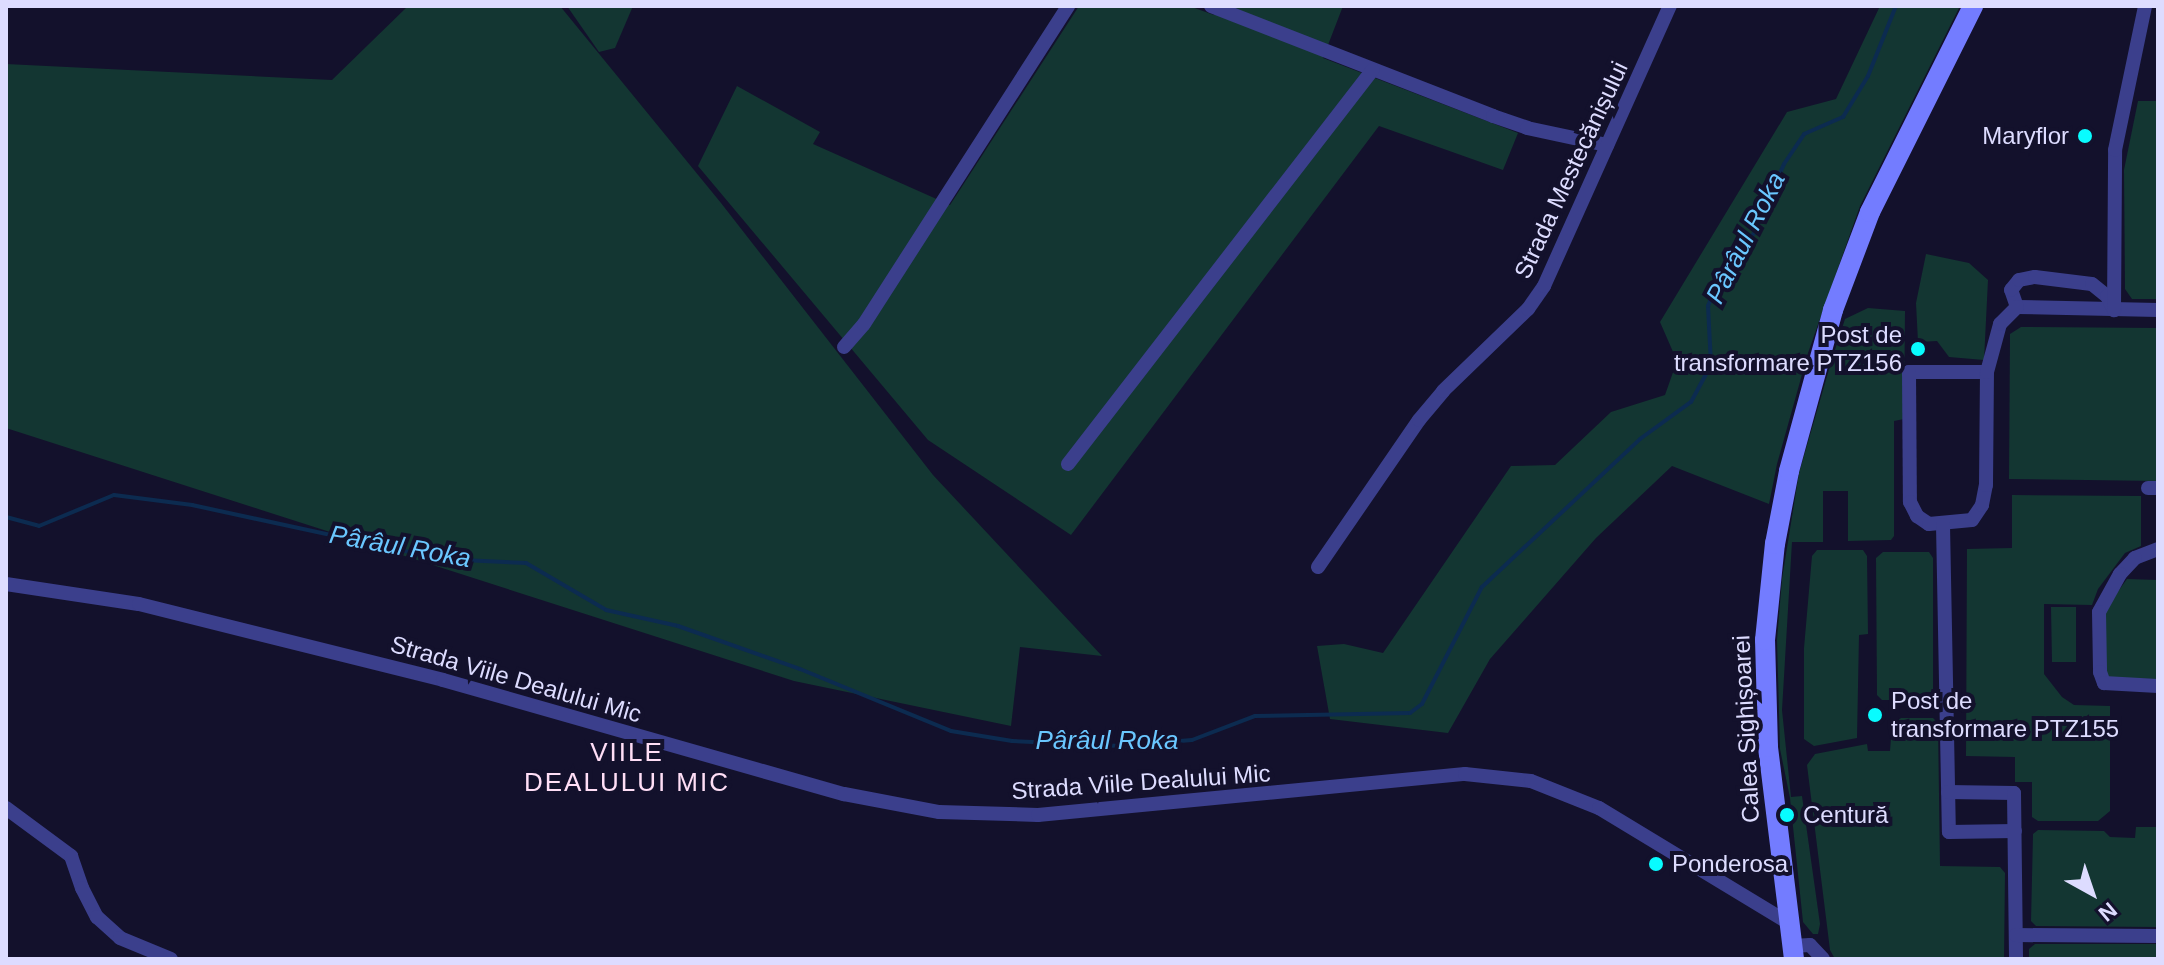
<!DOCTYPE html>
<meta charset="utf-8">
<style>
body{margin:0}
#map{position:relative;width:2164px;height:965px;overflow:hidden;background:#13112c;font-family:Helvetica,sans-serif}
div>[style]{position:absolute}
.green>*{inset:0;background:#133632}
.stream>*{height:4px;margin:-2px;padding:0 2px;transform-origin:2px;border-radius:2px;background:#0c2b50}
.minor>*{height:14px;margin:-7px;padding:0 7px;transform-origin:7px;border-radius:7px;background:#3b3f8c}
.secondary>*{height:20px;margin:-10px;padding:0 10px;transform-origin:10px;border-radius:10px;background:#737cff}
.dots>*{width:22px;height:22px;translate:-50% -50%;box-sizing:border-box;border:4px solid #13112c;border-radius:50%}
span{translate:-50% -50%;white-space:nowrap;text-align:center;line-height:1.15;-webkit-text-stroke:8px #13112c;paint-order:stroke}
.poi-label{font-size:24px;color:#dddcff}
.right{translate:-100% -50%;text-align:right}
.left{translate:0 -50%;text-align:left}
.street-label{font-size:24px;color:#dddcff}
.water-label{font-size:26px;color:#6ac7ff;font-style:italic}
.neighbourhood-label{font-size:26px;color:#ffdef6;letter-spacing:2px}
.frame{position:absolute;inset:0;border:8px solid #dddcff;pointer-events:none}
.north{position:absolute;left:2052px;top:853px;width:80px;height:80px;-webkit-text-stroke:6px #13112c;paint-order:stroke;rotate:140deg;font-size:22px;font-weight:700;line-height:32px;text-align:center;color:#dddcff}
.north::after{content:'';display:block;margin:auto;width:28px;height:36px;background:#dddcff;clip-path:polygon(50% 0,100% 100%,50% 72%,0 100%)}
</style>
<div id="map">
<div class="green">
<div style="clip-path:polygon(408px 6px,560px 6px,721px 203px,933px 475px,1102px 656px,1020px 647px,1011px 726px,794px 681px,6px 428px,6px 64px,332px 80px)"></div>
<div style="clip-path:polygon(567px 6px,633px 6px,615px 48px,599px 52px)"></div>
<div style="clip-path:polygon(1079px 6px,1189px 6px,1214px 15px,1218px 6px,1343px 6px,1323px 58px,1518px 133px,1503px 170px,1379px 126px,1071px 535px,928px 440px,698px 166px,737px 86px,820px 132px,813px 144px,950px 205px)"></div>
<div style="clip-path:polygon(1880px 6px,1960px 6px,1860px 206px,1808px 353px,1777px 464px,1769px 504px,1672px 466px,1596px 538px,1490px 659px,1448px 733px,1330px 719px,1317px 646px,1344px 644px,1383px 653px,1511px 466px,1555px 465px,1611px 412px,1665px 395px,1677px 361px,1660px 322px,1787px 112px,1836px 99px)"></div>
<div style="clip-path:polygon(2138px 101px,2158px 101px,2158px 299px,2132px 299px,2125px 289px,2124px 170px)"></div>
<div style="clip-path:polygon(1926px 254px,1969px 263px,1988px 280px,1984px 360px,1949px 357px,1937px 341px,1918px 342px,1916px 303px)"></div>
<div style="clip-path:polygon(1868px 308px,1905px 311px,1904px 419px,1894px 421px,1894px 536px,1891px 540px,1848px 541px,1848px 491px,1823px 491px,1823px 542px,1792px 542px,1782px 710px,1791px 797px,1802px 796px,1820px 924px,1818px 934px,1813px 934px,1803px 922px,1790px 798px,1780px 749px,1777px 640px,1782px 579px,1799px 473px,1832px 359px,1845px 319px)"></div>
<div style="clip-path:polygon(2021px 327px,2158px 328px,2158px 481px,2009px 479px,2010px 334px)"></div>
<div style="clip-path:polygon(2012px 495px,2141px 496px,2141px 546px,2125px 553px,2098px 589px,2092px 605px,2044px 604px,2044px 674px,2062px 697px,2074px 705px,2110px 706px,2110px 811px,2098px 821px,2038px 821px,2032px 817px,2032px 782px,2015px 782px,2015px 757px,1966px 756px,1967px 549px,2012px 548px)"></div>
<div style="clip-path:polygon(1817px 550px,1863px 550px,1867px 556px,1868px 634px,1859px 635px,1857px 738px,1814px 746px,1804px 739px,1804px 648px,1812px 556px)"></div>
<div style="clip-path:polygon(1883px 552px,1929px 552px,1933px 558px,1933px 696px,1928px 700px,1882px 700px,1877px 695px,1876px 558px)"></div>
<div style="clip-path:polygon(2127px 579px,2158px 580px,2158px 679px,2110px 678px,2106px 674px,2106px 608px)"></div>
<div style="clip-path:polygon(2051px 607px,2076px 607px,2076px 662px,2052px 662px)"></div>
<div style="clip-path:polygon(1901px 718px,1933px 718px,1938px 723px,1940px 866px,2000px 867px,2005px 873px,2004px 959px,1835px 959px,1830px 950px,1807px 765px,1815px 754px,1867px 744px,1868px 751px,1890px 751px,1892px 725px)"></div>
<div style="clip-path:polygon(2136px 827px,2158px 827px,2158px 927px,2036px 926px,2031px 921px,2033px 834px,2038px 830px,2104px 831px,2110px 837px,2135px 838px)"></div>
<div style="clip-path:polygon(2035px 944px,2158px 944px,2158px 959px,2029px 959px,2029px 949px)"></div>
</div>
<div class="stream">
<div style="left:6px;top:517px;width:34px;rotate:15deg"></div>
<div style="left:39px;top:526px;width:81px;rotate:-22.5deg"></div>
<div style="left:114px;top:495px;width:79px;rotate:7.3deg"></div>
<div style="left:192px;top:505px;width:255px;rotate:12.2deg"></div>
<div style="left:441px;top:559px;width:85px;rotate:2.7deg"></div>
<div style="left:526px;top:563px;width:93px;rotate:30.4deg"></div>
<div style="left:606px;top:610px;width:74px;rotate:12.5deg"></div>
<div style="left:678px;top:626px;width:129px;rotate:19.4deg"></div>
<div style="left:800px;top:669px;width:163px;rotate:22.3deg"></div>
<div style="left:951px;top:731px;width:62px;rotate:9.3deg"></div>
<div style="left:1012px;top:741px;width:109px;rotate:2.6deg"></div>
<div style="left:1121px;top:746px;width:71px;rotate:-4.8deg"></div>
<div style="left:1192px;top:740px;width:67px;rotate:-20.9deg"></div>
<div style="left:1255px;top:716px;width:155px;rotate:-1.1deg"></div>
<div style="left:1410px;top:713px;width:15px;rotate:-37deg"></div>
<div style="left:1422px;top:704px;width:131px;rotate:-62.9deg"></div>
<div style="left:1482px;top:587px;width:216px;rotate:-43.1deg"></div>
<div style="left:1640px;top:439px;width:63px;rotate:-36deg"></div>
<div style="left:1691px;top:402px;width:42px;rotate:-61.6deg"></div>
<div style="left:1711px;top:365px;width:59px;rotate:-92.9deg"></div>
<div style="left:1708px;top:306px;width:16px;rotate:-68deg"></div>
<div style="left:1714px;top:291px;width:70px;rotate:-55.4deg"></div>
<div style="left:1754px;top:233px;width:75px;rotate:-66.5deg"></div>
<div style="left:1784px;top:164px;width:36px;rotate:-56deg"></div>
<div style="left:1804px;top:134px;width:43px;rotate:-23.6deg"></div>
<div style="left:1843px;top:117px;width:48px;rotate:-58.6deg"></div>
<div style="left:1868px;top:76px;width:75px;rotate:-68.2deg"></div>
</div>
<div class="minor">
<div style="left:1211px;top:6px;width:303px;rotate:21.3deg"></div>
<div style="left:1493px;top:116px;width:36px;rotate:19deg"></div>
<div style="left:1527px;top:128px;width:82px;rotate:12deg"></div>
<div style="left:2017px;top:307px;width:141px;rotate:1.2deg"></div>
<div style="left:2017px;top:307px;width:18px;rotate:-109deg"></div>
<div style="left:2011px;top:290px;width:13px;rotate:-51deg"></div>
<div style="left:2019px;top:280px;width:16px;rotate:-11deg"></div>
<div style="left:2035px;top:277px;width:57px;rotate:7deg"></div>
<div style="left:2092px;top:284px;width:19px;rotate:39deg"></div>
<div style="left:2107px;top:296px;width:16px;rotate:63deg"></div>
<div style="left:2114px;top:310px;width:160px;rotate:-89.6deg"></div>
<div style="left:2115px;top:150px;width:147px;rotate:-78.2deg"></div>
<div style="left:844px;top:347px;width:30px;rotate:-49deg"></div>
<div style="left:864px;top:324px;width:378px;rotate:-57.3deg"></div>
<div style="left:1987px;top:372px;width:78px;rotate:180deg"></div>
<div style="left:1909px;top:372px;width:130px;rotate:89.6deg"></div>
<div style="left:1910px;top:502px;width:16px;rotate:63deg"></div>
<div style="left:1917px;top:516px;width:14px;rotate:34deg"></div>
<div style="left:1929px;top:524px;width:43px;rotate:-5.3deg"></div>
<div style="left:1972px;top:520px;width:18px;rotate:-56deg"></div>
<div style="left:1982px;top:505px;width:20px;rotate:-79deg"></div>
<div style="left:1986px;top:485px;width:113px;rotate:-89.5deg"></div>
<div style="left:1987px;top:372px;width:50px;rotate:-74.8deg"></div>
<div style="left:2000px;top:324px;width:24px;rotate:-45deg"></div>
<div style="left:1068px;top:464px;width:498px;rotate:-52.3deg"></div>
<div style="left:2148px;top:488px;width:10px"></div>
<div style="left:1943px;top:525px;width:307px;rotate:88.9deg"></div>
<div style="left:1949px;top:832px;width:66px;rotate:-0.9deg"></div>
<div style="left:2158px;top:549px;width:25px;rotate:159deg"></div>
<div style="left:2135px;top:558px;width:22px;rotate:133deg"></div>
<div style="left:2120px;top:574px;width:43px;rotate:118.9deg"></div>
<div style="left:2099px;top:612px;width:60px;rotate:89deg"></div>
<div style="left:2100px;top:672px;width:12px;rotate:70deg"></div>
<div style="left:2104px;top:683px;width:54px;rotate:3.2deg"></div>
<div style="left:1318px;top:567px;width:178px;rotate:-55.5deg"></div>
<div style="left:1419px;top:420px;width:38px;rotate:-50deg"></div>
<div style="left:1443px;top:391px;width:118px;rotate:-44deg"></div>
<div style="left:1528px;top:309px;width:28px;rotate:-55deg"></div>
<div style="left:1544px;top:286px;width:307px;rotate:-65.8deg"></div>
<div style="left:6px;top:584px;width:134px;rotate:8.6deg"></div>
<div style="left:139px;top:604px;width:313px;rotate:14deg"></div>
<div style="left:443px;top:680px;width:417px;rotate:15.9deg"></div>
<div style="left:844px;top:794px;width:97px;rotate:10.7deg"></div>
<div style="left:939px;top:812px;width:99px;rotate:1.7deg"></div>
<div style="left:1038px;top:815px;width:429px;rotate:-5.5deg"></div>
<div style="left:1465px;top:774px;width:66px;rotate:6.1deg"></div>
<div style="left:1531px;top:781px;width:73px;rotate:21.7deg"></div>
<div style="left:1599px;top:808px;width:222px;rotate:31.2deg"></div>
<div style="left:1948px;top:792px;width:66px;rotate:0.9deg"></div>
<div style="left:2014px;top:793px;width:166px;rotate:89.3deg"></div>
<div style="left:6px;top:808px;width:81px;rotate:36.4deg"></div>
<div style="left:71px;top:856px;width:34px;rotate:71deg"></div>
<div style="left:82px;top:888px;width:33px;rotate:63deg"></div>
<div style="left:97px;top:917px;width:31px;rotate:42deg"></div>
<div style="left:120px;top:938px;width:55px;rotate:22.4deg"></div>
<div style="left:2016px;top:935px;width:142px;rotate:0.4deg"></div>
<div style="left:1792px;top:946px;width:18px;rotate:-3deg"></div>
<div style="left:1810px;top:945px;width:19px;rotate:47deg"></div>
</div>
<div class="secondary">
<div style="left:1794px;top:959px;width:214px;rotate:-97deg"></div>
<div style="left:1768px;top:747px;width:107px;rotate:-91.6deg"></div>
<div style="left:1765px;top:640px;width:97px;rotate:-84.1deg"></div>
<div style="left:1775px;top:544px;width:74px;rotate:-79.1deg"></div>
<div style="left:1789px;top:471px;width:167px;rotate:-74.7deg"></div>
<div style="left:1833px;top:310px;width:105px;rotate:-69.3deg"></div>
<div style="left:1870px;top:212px;width:230px;rotate:-63.4deg"></div>
</div>
<div class="dots">
<div style="left:2085px;top:136px;background:#08fcff"></div>
<div style="left:1918px;top:349px;background:#08fcff"></div>
<div style="left:1875px;top:715px;background:#08fcff"></div>
<div style="left:1787px;top:815px;background:#08fcff"></div>
<div style="left:1656px;top:864px;background:#08fcff"></div>
</div>
<div class="poi-label">
<span class="right" style="left:2069px;top:136px">Maryflor</span>
<span class="right" style="left:1902px;top:349px">Post de<br>transformare PTZ156</span>
<span class="left" style="left:1891px;top:715px">Post de<br>transformare PTZ155</span>
<span class="left" style="left:1803px;top:815px">Centură</span>
<span class="left" style="left:1672px;top:864px">Ponderosa</span>
</div>
<div class="street-label">
<span style="left:1571px;top:170px;rotate:-65deg">Strada Mestecănișului</span>
<span style="left:516px;top:679px;rotate:16deg">Strada Viile Dealului Mic</span>
<span style="left:1746px;top:729px;rotate:-93deg">Calea Sighișoarei</span>
<span style="left:1141px;top:782px;rotate:-4deg">Strada Viile Dealului Mic</span>
</div>
<div class="water-label">
<span style="left:1746px;top:238px;rotate:-63deg">Pârâul Roka</span>
<span style="left:400px;top:547px;rotate:10deg">Pârâul Roka</span>
<span style="left:1107px;top:741px">Pârâul Roka</span>
</div>
<div class="neighbourhood-label">
<span style="left:627px;top:768px">VIILE<br>DEALULUI MIC</span>
</div>
<div class="frame"></div>
<div class="north">N</div>
</div>
